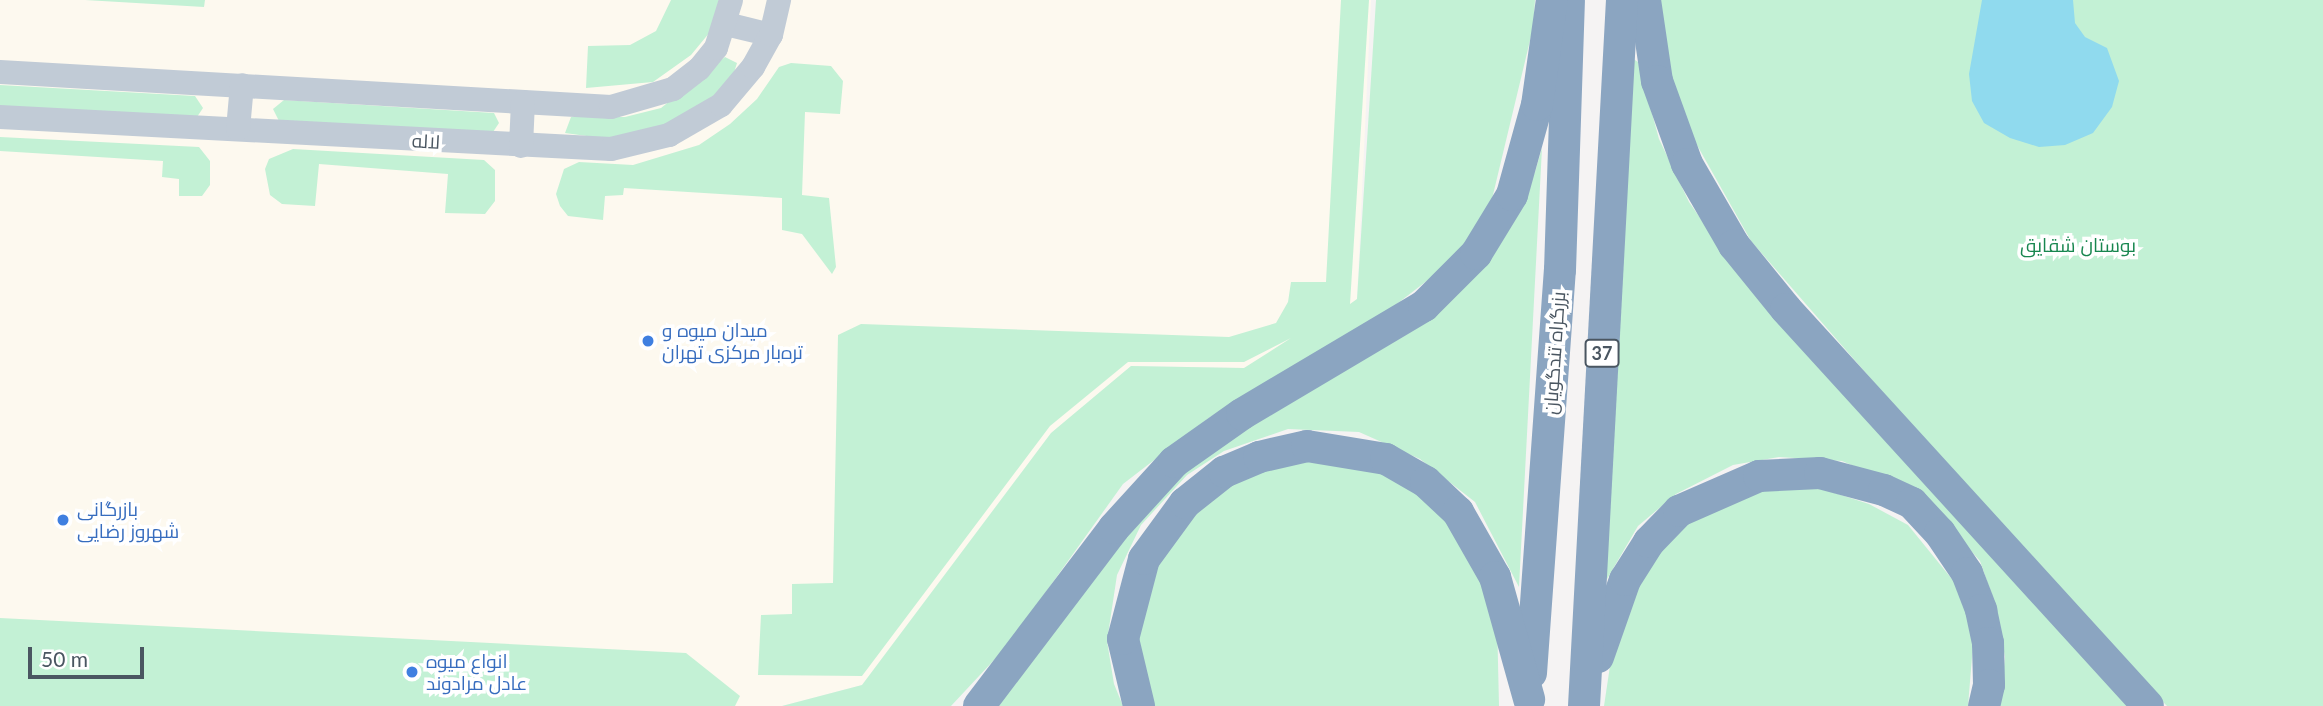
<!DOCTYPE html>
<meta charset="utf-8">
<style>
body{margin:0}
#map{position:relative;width:2323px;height:706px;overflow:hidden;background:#f5f3f3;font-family:Lato,Cairo,sans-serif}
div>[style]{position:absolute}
.commercial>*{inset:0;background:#fdf9ef}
.green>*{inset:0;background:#c3f1d5}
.water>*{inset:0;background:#90daee}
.secondary>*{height:24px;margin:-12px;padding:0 12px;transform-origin:12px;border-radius:12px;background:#c1cbd6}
.highway>*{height:32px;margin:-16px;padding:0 16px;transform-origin:16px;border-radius:16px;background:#8ba5c1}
.dots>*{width:19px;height:19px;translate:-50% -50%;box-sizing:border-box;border:4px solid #fff;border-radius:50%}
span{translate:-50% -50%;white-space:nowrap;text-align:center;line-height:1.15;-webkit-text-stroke:7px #fff;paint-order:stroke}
.shield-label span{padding:2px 5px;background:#fff;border:2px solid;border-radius:5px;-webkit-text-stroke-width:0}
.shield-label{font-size:18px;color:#4a5661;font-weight:700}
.street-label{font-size:19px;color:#4a5661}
.park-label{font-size:19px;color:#17864f}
.shop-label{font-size:19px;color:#366cbe}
.left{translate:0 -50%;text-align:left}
.scale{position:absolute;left:28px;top:647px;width:116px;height:32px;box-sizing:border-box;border:4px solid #4a5661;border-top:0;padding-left:9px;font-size:21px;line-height:24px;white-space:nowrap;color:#4a5661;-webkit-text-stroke:5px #fff;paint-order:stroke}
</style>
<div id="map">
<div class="commercial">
<div style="clip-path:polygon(0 0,1371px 0,1357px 299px,1343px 315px,1244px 368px,1131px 366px,1051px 433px,862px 685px,782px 706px,659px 706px,0 666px)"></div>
</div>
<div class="green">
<div style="clip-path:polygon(85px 0,205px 0,204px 7px)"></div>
<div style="clip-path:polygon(671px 0,719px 0,710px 32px,691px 55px,653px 82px,586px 88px,588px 46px,630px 45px,656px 31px)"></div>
<div style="clip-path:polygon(1341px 0,1369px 0,1350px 304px,1357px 299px,1376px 0,1535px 0,1533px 28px,1486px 224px,1437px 273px,1376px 320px,1210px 417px,1123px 484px,1008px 645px,951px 706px,782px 706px,862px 685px,1051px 433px,1131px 366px,1244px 368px,1291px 338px,1244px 362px,1128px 362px,1050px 426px,862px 676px,758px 675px,761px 615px,792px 614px,792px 584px,833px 583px,838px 335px,861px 324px,1229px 337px,1276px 323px,1288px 302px,1291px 282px,1326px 282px)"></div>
<div style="clip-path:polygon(1656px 0,2323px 0,2323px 706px,2167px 706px,2039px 572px,1751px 241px,1661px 81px)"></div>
<div style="clip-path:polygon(725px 57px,737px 63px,731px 82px,679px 122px,608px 139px,565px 133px,571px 117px,625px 117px,661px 108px)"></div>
<div style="clip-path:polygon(1632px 58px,1638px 62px,1659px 139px,1689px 202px,1728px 258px,2128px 706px,2000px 706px,2005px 657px,1996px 607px,1980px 561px,1934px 509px,1894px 483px,1842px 461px,1779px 457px,1733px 465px,1676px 494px,1638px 526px,1600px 591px)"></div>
<div style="clip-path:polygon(791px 63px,831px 66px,843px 81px,840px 114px,805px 112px,802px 195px,829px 198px,836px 267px,832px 274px,802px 234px,782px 230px,782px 198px,624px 188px,623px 195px,605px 196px,603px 220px,568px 216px,560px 206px,556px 194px,564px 169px,579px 162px,633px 165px,699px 145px,730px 124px,757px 99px,779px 67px)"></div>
<div style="clip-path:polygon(0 85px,195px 96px,203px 108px,197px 117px,0 108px)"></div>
<div style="clip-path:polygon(284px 100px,494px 113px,499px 123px,493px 132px,279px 121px,273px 109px)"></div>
<div style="clip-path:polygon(0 137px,199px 147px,210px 161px,210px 185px,202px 196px,179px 196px,179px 179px,162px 177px,163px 161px,0 151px)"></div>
<div style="clip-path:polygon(1542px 148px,1519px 587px,1475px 502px,1420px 459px,1359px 432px,1288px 429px,1224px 451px,1187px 475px,1141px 525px,1117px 575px,1107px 641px,1114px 684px,1123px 706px,994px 706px,1135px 512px,1182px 467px,1496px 249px,1535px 172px)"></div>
<div style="clip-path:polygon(293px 149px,484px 160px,495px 170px,495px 201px,485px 214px,445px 213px,448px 174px,319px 164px,315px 206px,282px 204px,270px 195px,265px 169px,269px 159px)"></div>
<div style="clip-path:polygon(1283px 460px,1379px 468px,1423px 491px,1462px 535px,1497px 619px,1499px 706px,1148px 706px,1137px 669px,1140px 603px,1147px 577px,1193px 504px)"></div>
<div style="clip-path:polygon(1810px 485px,1869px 504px,1908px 525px,1960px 589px,1974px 633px,1968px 706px,1604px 706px,1613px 646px,1658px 545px,1702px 506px,1760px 487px)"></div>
<div style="clip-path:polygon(0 618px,686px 653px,740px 696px,735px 706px,0 706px)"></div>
</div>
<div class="water">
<div style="clip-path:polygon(1982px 0,2073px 0,2075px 23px,2085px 37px,2107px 48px,2119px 81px,2112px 107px,2093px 133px,2065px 145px,2039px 147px,2010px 138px,1984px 123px,1972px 101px,1969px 74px)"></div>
</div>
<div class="secondary">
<div style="left:726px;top:24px;width:46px;rotate:13.7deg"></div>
<div style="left:0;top:72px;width:612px;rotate:3.28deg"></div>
<div style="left:611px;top:107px;width:65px;rotate:-16.2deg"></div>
<div style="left:673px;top:89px;width:33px;rotate:-38deg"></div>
<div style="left:699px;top:69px;width:27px;rotate:-51deg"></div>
<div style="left:716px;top:48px;width:50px;rotate:-72.6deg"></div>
<div style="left:0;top:117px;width:612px;rotate:3deg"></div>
<div style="left:611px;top:149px;width:60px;rotate:-13.6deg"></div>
<div style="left:669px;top:135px;width:60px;rotate:-30deg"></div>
<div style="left:721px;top:105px;width:50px;rotate:-49.9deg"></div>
<div style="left:753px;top:67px;width:37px;rotate:-61deg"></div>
<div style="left:771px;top:35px;width:36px;rotate:-77deg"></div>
<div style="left:238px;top:129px;width:44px;rotate:-84.8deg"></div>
<div style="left:521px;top:146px;width:44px;rotate:-87.4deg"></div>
</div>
<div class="highway">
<div style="left:1645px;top:0;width:82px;rotate:81.6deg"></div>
<div style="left:1657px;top:81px;width:88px;rotate:70.1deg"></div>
<div style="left:1687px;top:164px;width:94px;rotate:59.9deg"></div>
<div style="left:1734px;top:245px;width:82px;rotate:50.9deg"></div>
<div style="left:1786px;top:309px;width:537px;rotate:47.64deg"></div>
<div style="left:1598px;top:657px;width:82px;rotate:-70.7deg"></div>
<div style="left:1625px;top:580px;width:45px;rotate:-57.7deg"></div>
<div style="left:1649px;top:542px;width:43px;rotate:-45.9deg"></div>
<div style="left:1679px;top:511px;width:87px;rotate:-23.6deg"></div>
<div style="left:1759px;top:476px;width:61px;rotate:-2.8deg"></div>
<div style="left:1820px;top:473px;width:66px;rotate:14.9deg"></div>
<div style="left:1884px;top:490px;width:31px;rotate:25deg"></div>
<div style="left:1912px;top:503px;width:41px;rotate:47deg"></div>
<div style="left:1940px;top:533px;width:48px;rotate:56deg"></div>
<div style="left:1967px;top:573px;width:40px;rotate:69deg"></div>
<div style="left:1981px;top:610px;width:34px;rotate:78deg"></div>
<div style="left:1988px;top:643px;width:42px;rotate:88.6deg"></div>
<div style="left:1989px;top:685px;width:22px;rotate:103deg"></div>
<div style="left:1531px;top:673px;width:404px;rotate:-85.9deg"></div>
<div style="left:1560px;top:270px;width:269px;rotate:-88.1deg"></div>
<div style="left:979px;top:706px;width:223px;rotate:-52.8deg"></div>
<div style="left:1114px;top:528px;width:89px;rotate:-47.7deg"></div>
<div style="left:1174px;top:462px;width:83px;rotate:-35.2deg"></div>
<div style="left:1242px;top:414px;width:212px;rotate:-30.7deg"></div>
<div style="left:1424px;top:306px;width:74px;rotate:-45deg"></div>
<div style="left:1476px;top:254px;width:69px;rotate:-58.6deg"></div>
<div style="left:1512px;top:195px;width:93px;rotate:-74.5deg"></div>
<div style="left:1537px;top:105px;width:106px;rotate:-81.9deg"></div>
<div style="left:1139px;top:706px;width:69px;rotate:-103.4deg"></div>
<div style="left:1123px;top:639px;width:83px;rotate:-75.3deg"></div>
<div style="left:1144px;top:559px;width:69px;rotate:-53.8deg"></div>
<div style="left:1185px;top:503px;width:50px;rotate:-38.5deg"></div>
<div style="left:1224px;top:472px;width:38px;rotate:-23deg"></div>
<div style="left:1259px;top:457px;width:49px;rotate:-12.9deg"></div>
<div style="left:1307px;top:446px;width:80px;rotate:9.3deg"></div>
<div style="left:1386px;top:459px;width:46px;rotate:29.9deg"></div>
<div style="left:1426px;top:482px;width:44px;rotate:43.2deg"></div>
<div style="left:1458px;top:512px;width:75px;rotate:60.4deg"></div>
<div style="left:1495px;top:577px;width:127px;rotate:74.4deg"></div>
<div style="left:1584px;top:706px;width:707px;rotate:-86.92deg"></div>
</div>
<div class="dots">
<div style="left:648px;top:341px;background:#3f7fe0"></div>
<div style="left:63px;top:520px;background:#3f7fe0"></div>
<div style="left:412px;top:672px;background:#3f7fe0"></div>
</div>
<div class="shield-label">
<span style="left:1602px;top:353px">37</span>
</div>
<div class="street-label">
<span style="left:426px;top:141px;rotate:3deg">لاله</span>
<span style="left:1554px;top:353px;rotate:-86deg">بزرگراه تندگویان</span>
</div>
<div class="park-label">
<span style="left:2078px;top:245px">بوستان شقایق</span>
</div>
<div class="shop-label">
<span class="left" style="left:662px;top:341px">میدان میوه و<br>تره‌بار مرکزی تهران</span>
<span class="left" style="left:77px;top:520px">بازرگانی<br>شهروز رضایی</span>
<span class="left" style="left:426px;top:672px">انواع میوه<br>عادل مرادوند</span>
</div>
<div class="scale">50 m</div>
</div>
